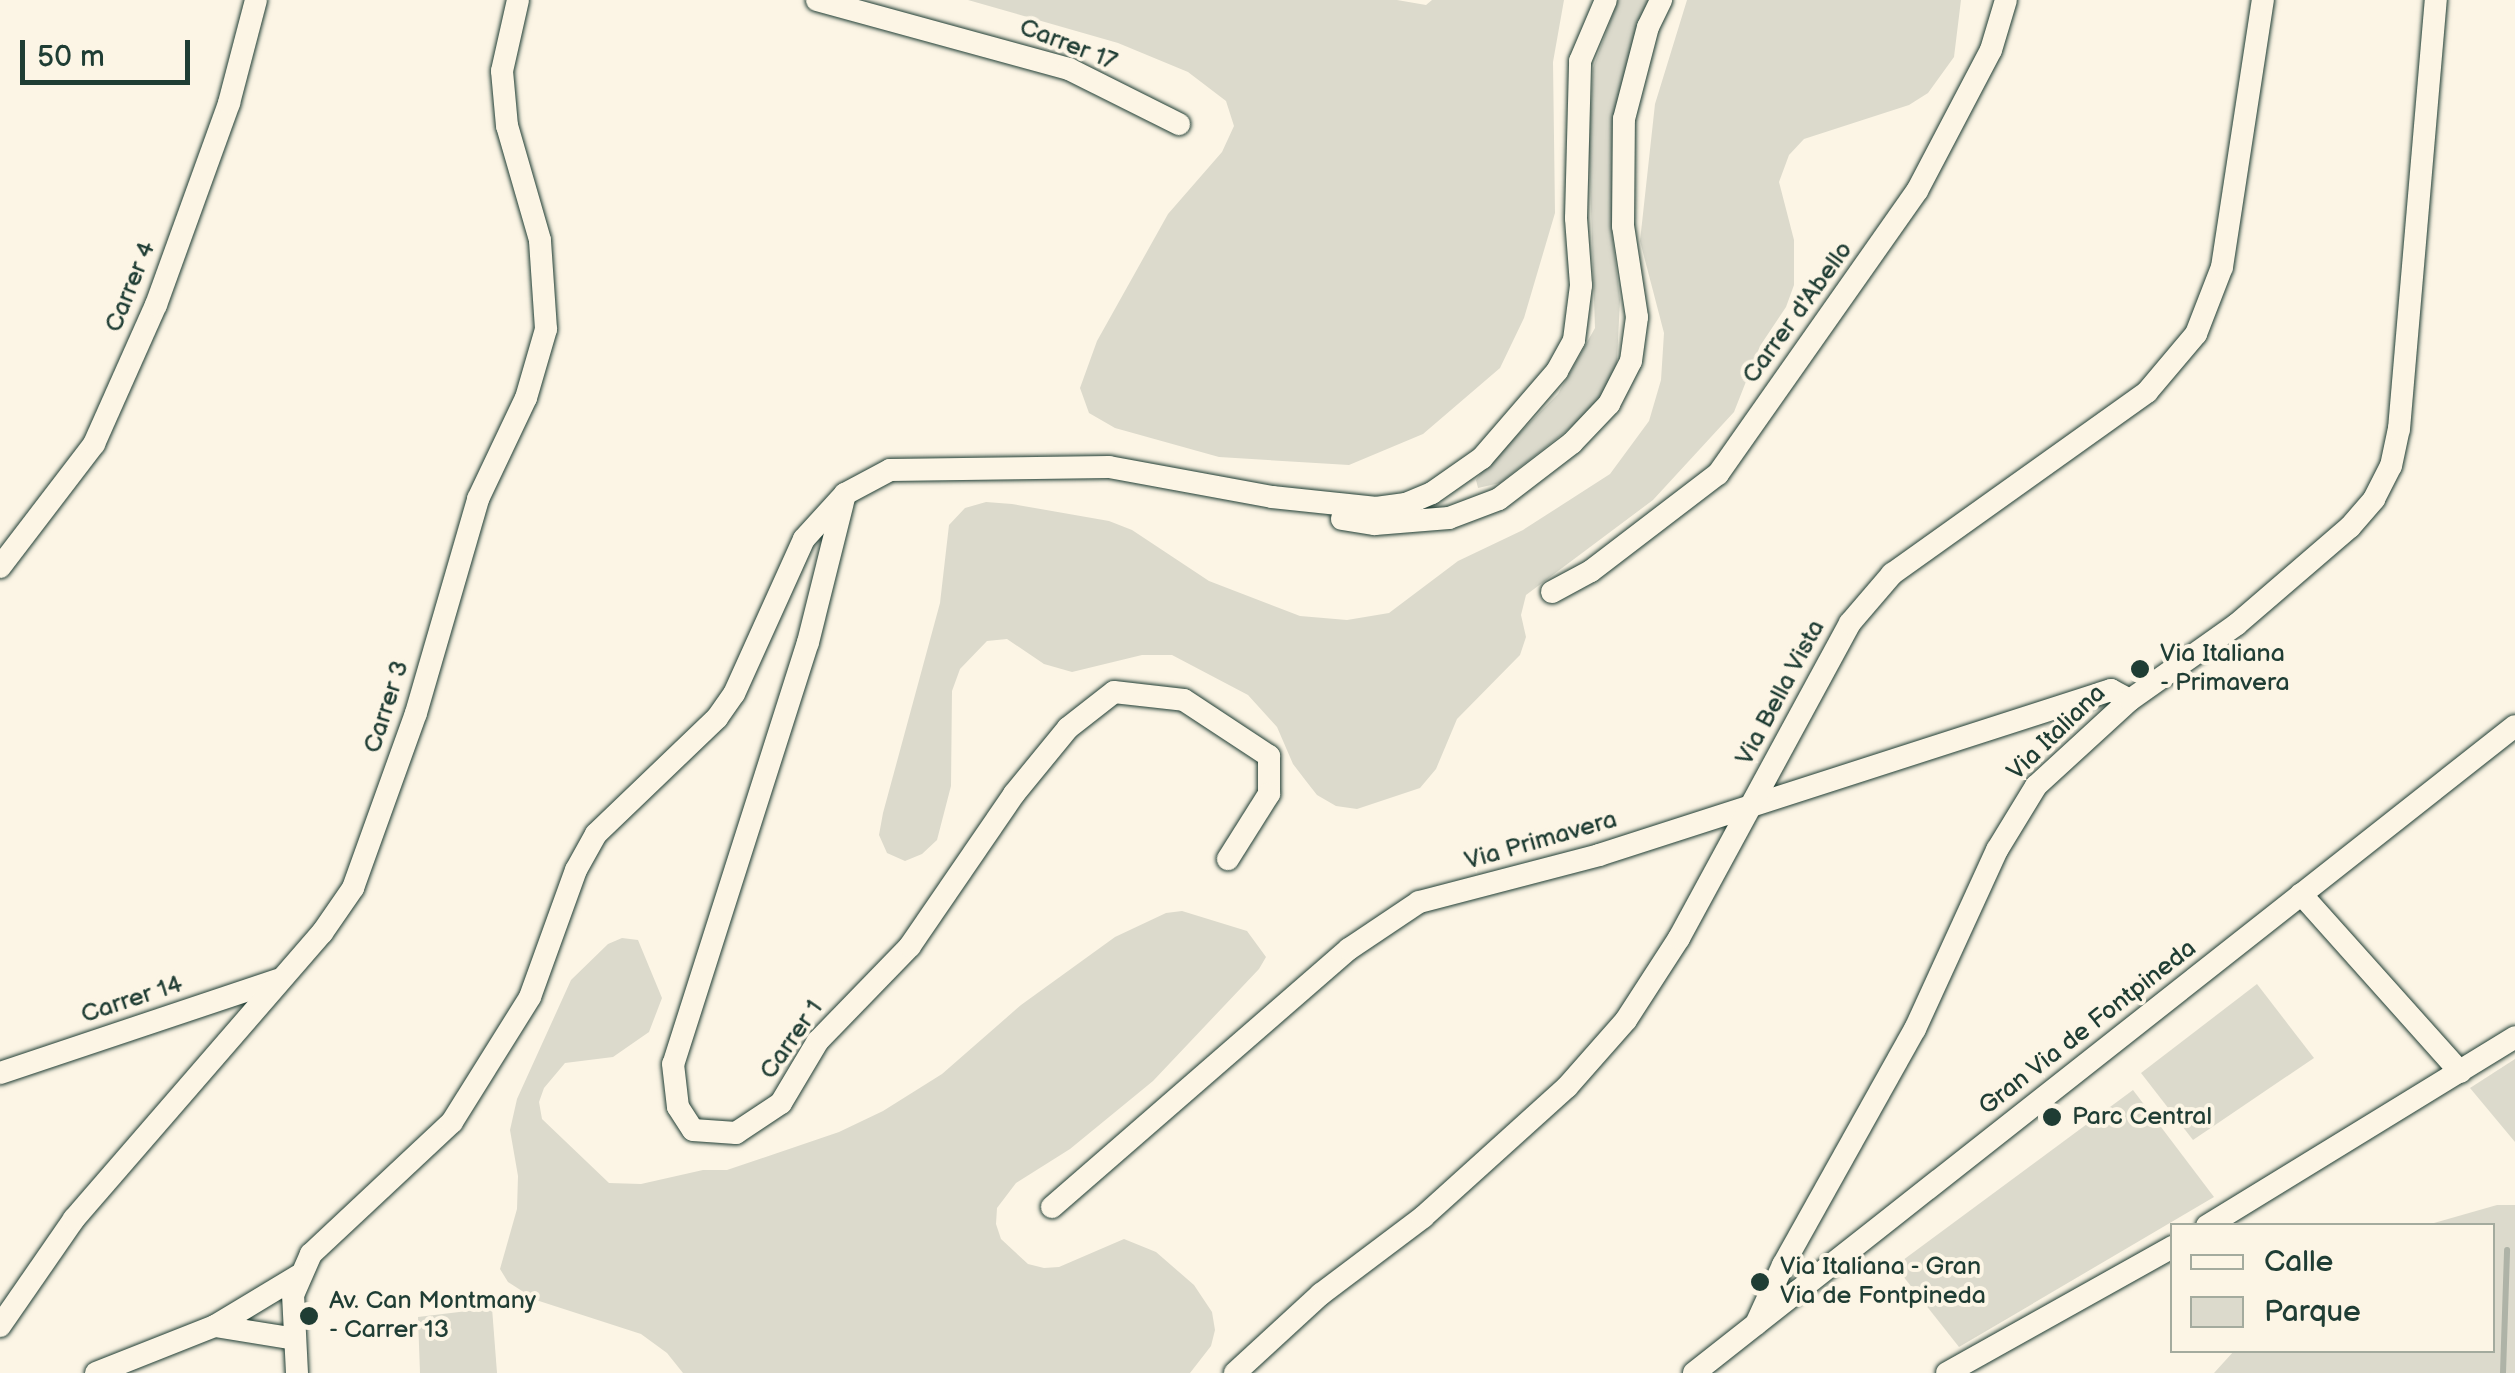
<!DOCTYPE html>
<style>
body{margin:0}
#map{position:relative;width:2515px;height:1373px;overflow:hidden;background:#fcf5e5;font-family:"Balsamiq Sans",sans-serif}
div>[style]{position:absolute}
.green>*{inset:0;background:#dcdacc}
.stream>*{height:6px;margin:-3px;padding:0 3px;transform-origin:3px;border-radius:3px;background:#aeb3a7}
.roads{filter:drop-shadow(0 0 2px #1f3d34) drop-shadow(0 0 2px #1f3d34)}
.street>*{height:22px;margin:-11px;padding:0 11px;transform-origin:11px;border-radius:11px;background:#fcf5e5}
.dots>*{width:28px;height:28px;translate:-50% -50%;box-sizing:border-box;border:5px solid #fcf5e5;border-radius:50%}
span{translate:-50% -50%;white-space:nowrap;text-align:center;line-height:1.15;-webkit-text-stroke:8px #fcf5e5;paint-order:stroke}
.street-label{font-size:25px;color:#1f3d34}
.poi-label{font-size:25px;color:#1f3d34}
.left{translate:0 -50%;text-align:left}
.legend{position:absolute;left:2170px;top:1223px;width:325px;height:130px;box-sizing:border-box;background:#fcf5e5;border:2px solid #a4ab9e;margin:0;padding:12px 18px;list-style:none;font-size:30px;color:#1f3d34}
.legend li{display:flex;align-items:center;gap:20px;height:50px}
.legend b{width:50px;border:2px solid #a4ab9e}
.scale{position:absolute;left:20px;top:40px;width:170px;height:45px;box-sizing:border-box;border:5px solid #1f3d34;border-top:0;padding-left:12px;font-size:30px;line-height:35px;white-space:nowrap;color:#1f3d34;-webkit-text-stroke:8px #fcf5e5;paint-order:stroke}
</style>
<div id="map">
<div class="green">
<div style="clip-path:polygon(968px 0,1397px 0,1426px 5px,1432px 0,1564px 0,1553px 62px,1555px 213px,1524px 318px,1500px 368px,1423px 434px,1349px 465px,1219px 457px,1115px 428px,1089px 413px,1080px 388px,1097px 341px,1168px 214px,1222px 152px,1234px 126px,1226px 101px,1188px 72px,1118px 43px)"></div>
<div style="clip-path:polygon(1618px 0,1650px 0,1613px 134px,1612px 232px,1620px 300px,1616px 380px,1588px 414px,1500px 483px,1478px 488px,1476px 480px,1483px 470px,1558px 394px,1595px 328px,1589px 149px,1593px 68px)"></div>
<div style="clip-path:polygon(1687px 0,1961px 0,1954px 57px,1928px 93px,1909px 105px,1804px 139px,1789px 155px,1779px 182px,1794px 240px,1794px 285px,1786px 307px,1760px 346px,1734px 412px,1653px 500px,1526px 595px,1521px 615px,1526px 637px,1520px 655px,1457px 719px,1436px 769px,1420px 788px,1357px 809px,1336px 806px,1317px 795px,1306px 781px,1293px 764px,1277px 727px,1248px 695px,1172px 655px,1142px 655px,1072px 672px,1044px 664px,1007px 639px,987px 641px,960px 669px,952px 691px,951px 786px,937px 840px,922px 854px,905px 861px,887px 853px,879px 835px,883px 813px,940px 603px,949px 525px,965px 508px,986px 502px,1012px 504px,1109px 521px,1132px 530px,1209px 581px,1300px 616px,1347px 620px,1389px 613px,1458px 561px,1523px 530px,1610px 474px,1649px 421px,1661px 380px,1664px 333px,1640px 241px,1655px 104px)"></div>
<div style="clip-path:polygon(1182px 911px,1247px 931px,1266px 957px,1259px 969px,1153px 1081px,1070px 1149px,1016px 1183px,997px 1208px,996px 1224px,1001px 1239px,1028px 1264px,1044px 1268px,1059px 1267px,1124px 1239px,1156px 1252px,1194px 1285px,1212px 1312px,1215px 1330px,1211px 1346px,1190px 1373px,683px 1373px,667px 1353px,641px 1334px,536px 1300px,508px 1282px,500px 1269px,517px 1209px,518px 1176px,510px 1130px,517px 1099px,571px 980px,608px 944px,622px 938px,638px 940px,662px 998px,649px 1032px,613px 1057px,565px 1063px,544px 1088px,539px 1102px,542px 1119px,609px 1183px,641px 1184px,703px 1170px,727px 1170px,839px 1132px,883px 1111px,942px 1074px,1021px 1005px,1115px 937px,1166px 913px)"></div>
<div style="clip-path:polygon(2257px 984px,2314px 1058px,2193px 1140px,2141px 1073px)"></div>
<div style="clip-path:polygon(2515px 1059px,2515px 1142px,2470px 1088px)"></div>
<div style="clip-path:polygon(2133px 1090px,2214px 1197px,1959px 1347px,1895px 1266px)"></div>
<div style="clip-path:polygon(2497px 1205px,2515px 1205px,2515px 1373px,2214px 1373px,2234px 1351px,2492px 1350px,2492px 1226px,2427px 1225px)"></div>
<div style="clip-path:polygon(492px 1308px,497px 1373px,420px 1373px,418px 1317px)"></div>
</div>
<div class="stream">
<div style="left:2503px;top:1373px;width:123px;rotate:-88.1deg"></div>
</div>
<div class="roads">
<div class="street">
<div style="left:817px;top:0;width:261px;rotate:15.3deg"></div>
<div style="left:1069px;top:69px;width:123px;rotate:26.6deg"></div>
<div style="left:845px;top:494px;width:153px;rotate:104deg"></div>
<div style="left:808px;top:642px;width:443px;rotate:107.7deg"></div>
<div style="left:673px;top:1064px;width:43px;rotate:83.4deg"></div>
<div style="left:678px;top:1107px;width:27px;rotate:57deg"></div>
<div style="left:693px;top:1130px;width:43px;rotate:4deg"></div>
<div style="left:736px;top:1133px;width:54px;rotate:-33.7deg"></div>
<div style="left:781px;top:1103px;width:72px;rotate:-59.2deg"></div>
<div style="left:818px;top:1041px;width:132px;rotate:-45.9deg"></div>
<div style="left:910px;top:946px;width:184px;rotate:-55.6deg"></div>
<div style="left:1014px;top:794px;width:85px;rotate:-50.7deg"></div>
<div style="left:1068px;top:728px;width:58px;rotate:-38deg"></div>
<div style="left:1114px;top:692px;width:70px;rotate:6.5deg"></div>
<div style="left:1184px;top:700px;width:102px;rotate:33.4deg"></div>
<div style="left:1269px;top:756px;width:38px;rotate:90deg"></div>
<div style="left:1269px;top:794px;width:77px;rotate:122.2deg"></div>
<div style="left:1342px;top:519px;width:33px;rotate:9deg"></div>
<div style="left:1375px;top:524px;width:74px;rotate:-4.6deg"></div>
<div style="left:1449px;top:518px;width:53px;rotate:-20.8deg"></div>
<div style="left:1499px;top:499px;width:92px;rotate:-37.5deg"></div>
<div style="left:1572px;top:443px;width:54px;rotate:-46.5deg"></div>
<div style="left:1609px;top:404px;width:48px;rotate:-62.9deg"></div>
<div style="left:1631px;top:361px;width:44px;rotate:-82.2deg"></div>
<div style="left:1637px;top:317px;width:92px;rotate:-98.7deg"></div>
<div style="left:1623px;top:226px;width:107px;rotate:-89.5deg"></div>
<div style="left:1624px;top:119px;width:95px;rotate:-75.4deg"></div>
<div style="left:1648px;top:27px;width:30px;rotate:-64deg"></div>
<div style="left:0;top:567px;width:155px;rotate:-52.6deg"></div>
<div style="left:94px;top:444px;width:152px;rotate:-66deg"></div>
<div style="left:156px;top:305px;width:215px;rotate:-70.1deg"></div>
<div style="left:229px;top:103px;width:106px;rotate:-75.3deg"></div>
<div style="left:1552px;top:592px;width:44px;rotate:-28.3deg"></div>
<div style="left:1591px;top:571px;width:160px;rotate:-37.4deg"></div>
<div style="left:1718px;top:474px;width:346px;rotate:-54.9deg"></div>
<div style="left:1917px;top:191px;width:159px;rotate:-62.3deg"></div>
<div style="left:1991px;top:50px;width:52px;rotate:-73.3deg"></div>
<div style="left:2301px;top:894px;width:239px;rotate:48.2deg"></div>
<div style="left:0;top:1073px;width:293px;rotate:-18.5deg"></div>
<div style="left:1052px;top:1207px;width:393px;rotate:-41deg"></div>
<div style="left:1349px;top:949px;width:84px;rotate:-33.9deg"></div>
<div style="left:1419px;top:902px;width:186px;rotate:-14.6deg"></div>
<div style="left:1599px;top:855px;width:538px;rotate:-17.86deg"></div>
<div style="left:2111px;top:690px;width:21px;rotate:28deg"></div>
<div style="left:2207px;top:1226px;width:361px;rotate:-31.5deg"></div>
<div style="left:1756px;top:1324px;width:65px;rotate:-65.4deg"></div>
<div style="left:1783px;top:1265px;width:270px;rotate:-60.8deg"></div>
<div style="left:1915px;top:1029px;width:197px;rotate:-65.4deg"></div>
<div style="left:1997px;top:850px;width:75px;rotate:-58.6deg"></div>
<div style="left:2036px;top:786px;width:127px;rotate:-42.5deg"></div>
<div style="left:2130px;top:700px;width:130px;rotate:-35.3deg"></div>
<div style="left:2236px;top:625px;width:150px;rotate:-40.7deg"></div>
<div style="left:2350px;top:527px;width:37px;rotate:-49deg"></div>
<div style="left:2374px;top:499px;width:37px;rotate:-63deg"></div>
<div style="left:2391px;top:466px;width:38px;rotate:-78deg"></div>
<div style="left:2399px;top:429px;width:431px;rotate:-85.1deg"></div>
<div style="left:0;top:1326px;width:130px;rotate:-55.3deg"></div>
<div style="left:74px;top:1219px;width:379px;rotate:-49.1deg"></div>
<div style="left:322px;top:933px;width:55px;rotate:-55.4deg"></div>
<div style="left:353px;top:888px;width:186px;rotate:-70.2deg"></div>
<div style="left:416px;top:713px;width:223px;rotate:-73.8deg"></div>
<div style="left:478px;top:499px;width:112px;rotate:-64.6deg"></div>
<div style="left:526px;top:398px;width:72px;rotate:-73.8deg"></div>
<div style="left:546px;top:329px;width:89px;rotate:-93.9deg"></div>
<div style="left:540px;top:240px;width:119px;rotate:-106.1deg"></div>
<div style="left:507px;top:126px;width:55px;rotate:-95.2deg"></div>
<div style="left:502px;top:71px;width:73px;rotate:-77.3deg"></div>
<div style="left:215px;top:1326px;width:81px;rotate:9.2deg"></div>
<div style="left:96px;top:1373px;width:128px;rotate:-21.6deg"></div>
<div style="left:215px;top:1326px;width:97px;rotate:-31.1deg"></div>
<div style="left:297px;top:1373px;width:78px;rotate:-92.9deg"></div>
<div style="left:293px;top:1295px;width:45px;rotate:-66.3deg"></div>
<div style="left:311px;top:1254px;width:193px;rotate:-43.1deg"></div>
<div style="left:452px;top:1122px;width:147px;rotate:-58deg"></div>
<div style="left:530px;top:997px;width:135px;rotate:-70.1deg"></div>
<div style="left:576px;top:870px;width:41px;rotate:-60.9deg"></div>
<div style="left:596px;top:834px;width:168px;rotate:-43.8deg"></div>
<div style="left:717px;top:718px;width:29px;rotate:-55deg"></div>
<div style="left:734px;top:694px;width:170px;rotate:-65.7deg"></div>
<div style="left:804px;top:539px;width:61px;rotate:-47.7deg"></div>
<div style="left:845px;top:494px;width:51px;rotate:-28.1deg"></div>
<div style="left:890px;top:470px;width:219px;rotate:-0.8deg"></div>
<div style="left:1109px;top:467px;width:166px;rotate:10.4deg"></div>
<div style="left:1272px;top:497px;width:105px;rotate:6deg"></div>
<div style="left:1376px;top:508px;width:30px;rotate:-8deg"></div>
<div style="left:1406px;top:504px;width:28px;rotate:-23deg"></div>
<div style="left:1432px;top:493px;width:61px;rotate:-35deg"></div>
<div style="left:1482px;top:458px;width:115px;rotate:-49.2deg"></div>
<div style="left:1557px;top:371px;width:35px;rotate:-61deg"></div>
<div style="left:1574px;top:340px;width:55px;rotate:-82.7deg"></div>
<div style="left:1581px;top:285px;width:67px;rotate:-94.3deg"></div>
<div style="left:1576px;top:218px;width:157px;rotate:-88.5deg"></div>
<div style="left:1580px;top:61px;width:66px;rotate:-66.9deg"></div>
<div style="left:1235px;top:1373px;width:117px;rotate:-42.6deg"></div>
<div style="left:1321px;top:1294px;width:128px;rotate:-37deg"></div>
<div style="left:1423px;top:1217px;width:194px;rotate:-42.1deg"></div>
<div style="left:1567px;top:1087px;width:89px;rotate:-48.6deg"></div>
<div style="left:1626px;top:1020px;width:98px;rotate:-57.1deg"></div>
<div style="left:1679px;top:938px;width:358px;rotate:-61.5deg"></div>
<div style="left:1850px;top:623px;width:65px;rotate:-49.4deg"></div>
<div style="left:1892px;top:574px;width:313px;rotate:-35.5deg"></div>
<div style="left:2147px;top:392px;width:76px;rotate:-49.8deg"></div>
<div style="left:2196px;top:334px;width:72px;rotate:-68.8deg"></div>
<div style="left:2222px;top:267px;width:270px;rotate:-81.3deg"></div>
<div style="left:1694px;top:1373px;width:1045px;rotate:-38.24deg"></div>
<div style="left:1947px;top:1373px;width:258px;rotate:-29.2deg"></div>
</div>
</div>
<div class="dots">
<div style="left:2140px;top:669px;background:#1f3d34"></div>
<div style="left:2052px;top:1117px;background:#1f3d34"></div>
<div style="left:1760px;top:1282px;background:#1f3d34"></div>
<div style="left:309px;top:1316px;background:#1f3d34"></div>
</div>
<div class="street-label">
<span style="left:1068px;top:45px;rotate:21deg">Carrer 17</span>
<span style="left:131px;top:287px;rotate:-68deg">Carrer 4</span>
<span style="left:1798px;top:313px;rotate:-54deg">Carrer d'Abello</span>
<span style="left:1781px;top:693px;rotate:-62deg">Via Bella Vista</span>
<span style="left:387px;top:707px;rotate:-72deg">Carrer 3</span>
<span style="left:2057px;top:733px;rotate:-44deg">Via Italiana</span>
<span style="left:1541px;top:841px;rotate:-16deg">Via Primavera</span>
<span style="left:132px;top:1000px;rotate:-18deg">Carrer 14</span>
<span style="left:2088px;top:1028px;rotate:-38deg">Gran Via de Fontpineda</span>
<span style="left:792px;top:1040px;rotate:-55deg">Carrer 1</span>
</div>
<div class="poi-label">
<span class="left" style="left:2160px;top:669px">Via Italiana<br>- Primavera</span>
<span class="left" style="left:2072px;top:1117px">Parc Central</span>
<span class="left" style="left:1780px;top:1282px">Via Italiana - Gran<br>Via de Fontpineda</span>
<span class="left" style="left:329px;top:1316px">Av. Can Montmany<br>- Carrer 13</span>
</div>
<ul class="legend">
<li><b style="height:12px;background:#fcf5e5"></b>Calle</li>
<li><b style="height:28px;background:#dcdacc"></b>Parque</li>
</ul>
<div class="scale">50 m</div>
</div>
